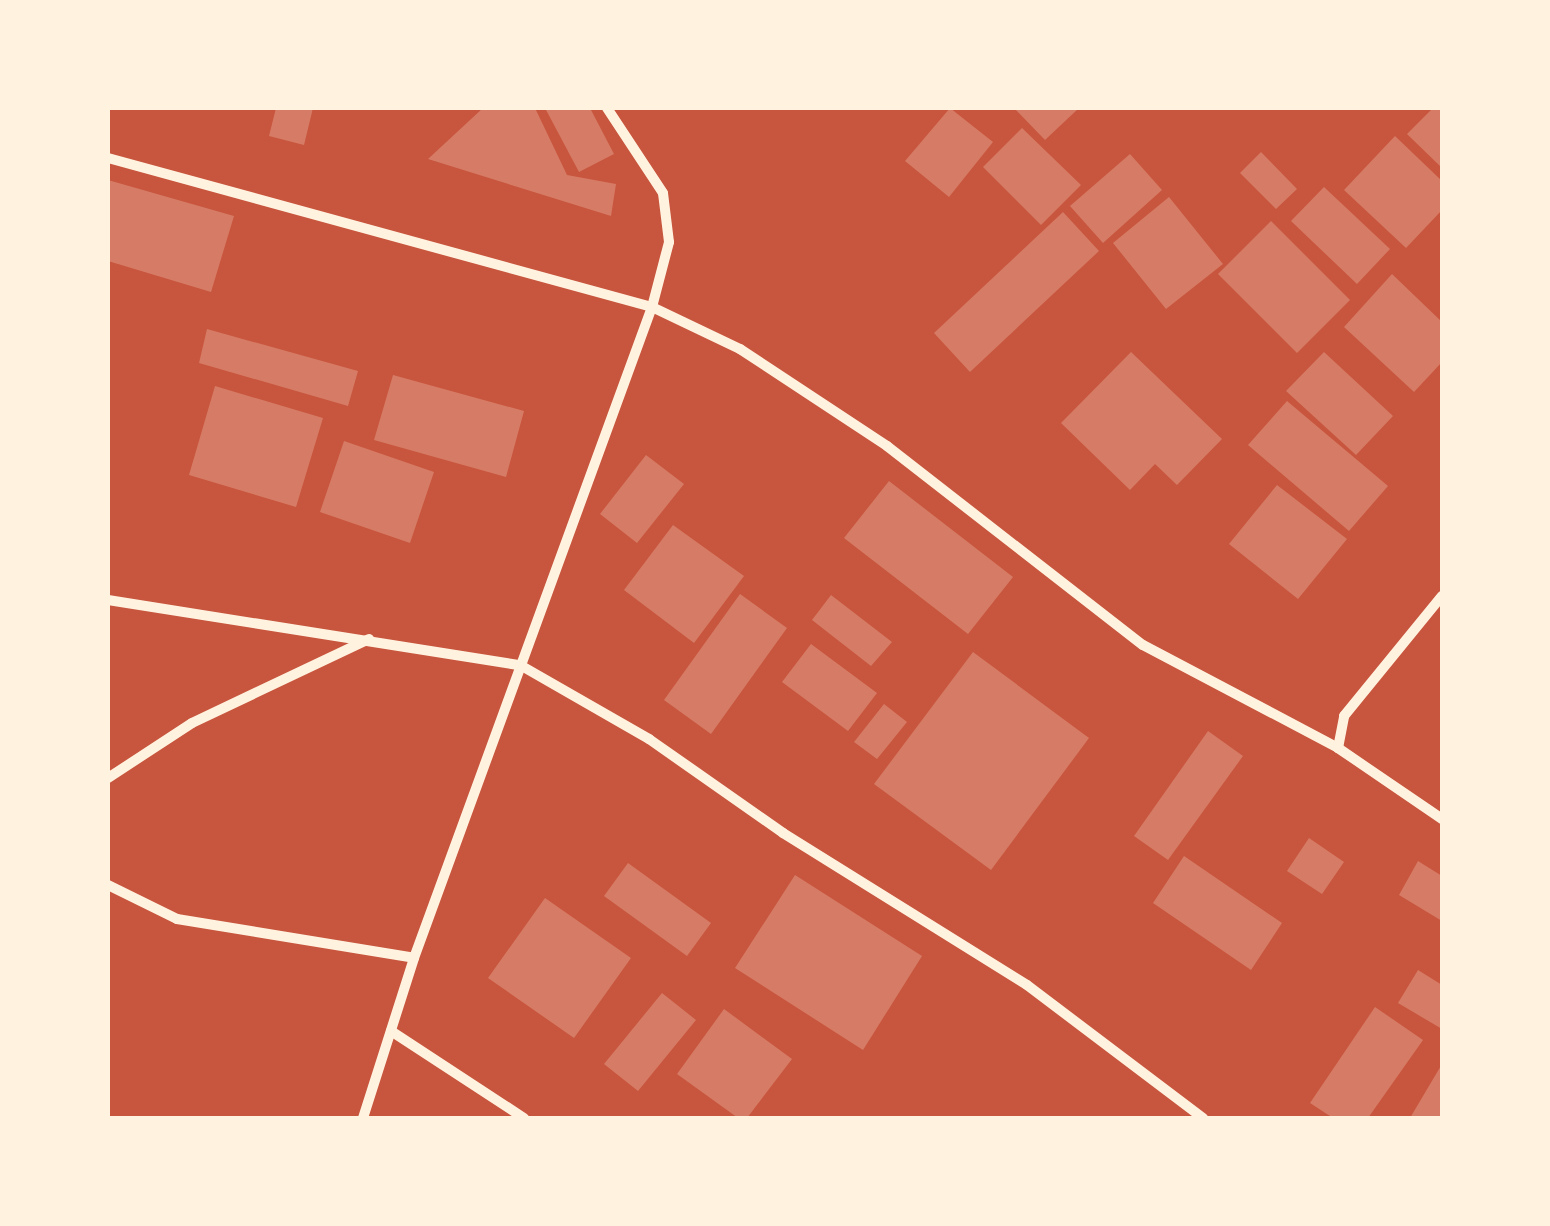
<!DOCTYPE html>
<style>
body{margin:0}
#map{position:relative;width:1550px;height:1226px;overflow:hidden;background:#c8553d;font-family:"Nunito Sans",sans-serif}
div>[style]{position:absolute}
.building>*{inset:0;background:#d67c66}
.minor>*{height:10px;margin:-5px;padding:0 5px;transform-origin:5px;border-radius:5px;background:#fff3e0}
span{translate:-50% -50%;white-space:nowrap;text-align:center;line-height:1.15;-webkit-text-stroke:9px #fff3e0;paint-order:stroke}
.frame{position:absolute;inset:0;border:110px solid #fff3e0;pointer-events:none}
</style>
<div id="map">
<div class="building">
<div style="clip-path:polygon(276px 108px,313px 108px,304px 145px,269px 136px)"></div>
<div style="clip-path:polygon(483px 108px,535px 108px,567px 175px,616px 184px,611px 216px,428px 159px)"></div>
<div style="clip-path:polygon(545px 108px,590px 108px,614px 154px,579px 172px)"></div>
<div style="clip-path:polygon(950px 108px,993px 142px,949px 197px,905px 161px)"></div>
<div style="clip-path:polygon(1014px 108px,1079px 108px,1045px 140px)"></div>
<div style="clip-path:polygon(1433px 108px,1442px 108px,1442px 168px,1407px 134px)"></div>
<div style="clip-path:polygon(1022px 128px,1081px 185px,1041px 225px,983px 167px)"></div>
<div style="clip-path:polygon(1395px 136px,1442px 181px,1442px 210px,1406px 248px,1344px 190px)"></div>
<div style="clip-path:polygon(1261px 152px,1297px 189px,1276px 209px,1240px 173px)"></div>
<div style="clip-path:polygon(1130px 154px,1162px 190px,1103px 243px,1070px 206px)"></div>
<div style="clip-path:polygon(108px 180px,234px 216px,211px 292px,108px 261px)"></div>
<div style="clip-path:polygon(1324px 187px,1390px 249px,1357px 284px,1291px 221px)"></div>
<div style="clip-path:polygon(1169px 197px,1223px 264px,1166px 309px,1113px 243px)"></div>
<div style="clip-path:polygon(1063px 212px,1099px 251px,970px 372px,934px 333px)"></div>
<div style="clip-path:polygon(1271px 221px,1350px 300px,1297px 353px,1218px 274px)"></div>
<div style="clip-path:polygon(1392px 274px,1442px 322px,1442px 362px,1414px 392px,1344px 327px)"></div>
<div style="clip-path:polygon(207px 329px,358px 371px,348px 406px,199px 363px)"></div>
<div style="clip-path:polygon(1131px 352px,1222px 439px,1177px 485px,1155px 464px,1130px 490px,1061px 423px)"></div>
<div style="clip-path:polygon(1324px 352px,1393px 416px,1356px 455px,1286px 391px)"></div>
<div style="clip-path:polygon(393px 375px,524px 411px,506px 477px,374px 440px)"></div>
<div style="clip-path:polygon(215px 386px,323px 418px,296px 507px,189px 475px)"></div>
<div style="clip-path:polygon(1287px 401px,1388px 486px,1349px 531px,1248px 445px)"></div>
<div style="clip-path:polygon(344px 441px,434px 472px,410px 543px,320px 512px)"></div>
<div style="clip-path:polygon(646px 455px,684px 484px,637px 543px,600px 514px)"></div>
<div style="clip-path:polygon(889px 481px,1013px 577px,968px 634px,844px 538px)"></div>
<div style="clip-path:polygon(1277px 485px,1347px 539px,1298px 599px,1229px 544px)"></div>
<div style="clip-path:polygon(673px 525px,744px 576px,694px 643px,624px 590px)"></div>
<div style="clip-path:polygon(740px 594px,787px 628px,711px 734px,664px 700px)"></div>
<div style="clip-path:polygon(831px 595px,892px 642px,871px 666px,812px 620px)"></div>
<div style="clip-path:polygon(811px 644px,877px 693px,848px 731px,782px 682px)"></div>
<div style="clip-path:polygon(973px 652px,1089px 738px,991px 870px,874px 784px)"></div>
<div style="clip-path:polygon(884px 704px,907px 722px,877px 759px,854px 742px)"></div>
<div style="clip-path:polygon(1208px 731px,1243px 756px,1168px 860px,1134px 836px)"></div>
<div style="clip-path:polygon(1309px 838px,1344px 862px,1322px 894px,1287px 871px)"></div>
<div style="clip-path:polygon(1184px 856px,1282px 923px,1251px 970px,1153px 903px)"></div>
<div style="clip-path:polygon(1418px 861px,1442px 876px,1442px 921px,1399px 895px)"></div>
<div style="clip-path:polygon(628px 863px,711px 923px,687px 956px,604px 896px)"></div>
<div style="clip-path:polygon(795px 875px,922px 956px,863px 1050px,735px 968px)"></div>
<div style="clip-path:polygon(545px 898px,631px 958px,574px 1038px,488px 978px)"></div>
<div style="clip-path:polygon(1418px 970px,1442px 985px,1442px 1029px,1398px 1003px)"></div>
<div style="clip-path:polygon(662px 993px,696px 1020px,638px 1091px,604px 1064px)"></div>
<div style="clip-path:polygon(1375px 1007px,1423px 1040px,1368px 1118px,1333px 1118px,1310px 1103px)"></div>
<div style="clip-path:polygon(724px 1009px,792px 1059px,747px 1118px,738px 1118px,677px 1074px)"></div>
<div style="clip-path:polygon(1442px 1064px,1442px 1118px,1410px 1118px)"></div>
</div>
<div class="minor">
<div style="left:108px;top:158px;width:564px;rotate:15.32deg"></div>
<div style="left:652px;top:307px;width:98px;rotate:25.5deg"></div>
<div style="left:740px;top:349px;width:176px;rotate:33.4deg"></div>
<div style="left:887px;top:446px;width:324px;rotate:37.9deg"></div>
<div style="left:1143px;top:645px;width:221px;rotate:27.8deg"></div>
<div style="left:1338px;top:748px;width:126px;rotate:34.3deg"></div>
<div style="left:108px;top:600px;width:417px;rotate:9deg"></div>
<div style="left:520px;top:665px;width:149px;rotate:29.8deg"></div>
<div style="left:649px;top:739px;width:164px;rotate:35deg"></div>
<div style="left:783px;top:833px;width:287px;rotate:31.9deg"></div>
<div style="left:1027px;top:985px;width:221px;rotate:37.1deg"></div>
<div style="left:1338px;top:748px;width:33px;rotate:-79deg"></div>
<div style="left:1344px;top:716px;width:155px;rotate:-50.8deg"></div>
<div style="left:108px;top:778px;width:100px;rotate:-33.2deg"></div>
<div style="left:192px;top:723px;width:196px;rotate:-25.4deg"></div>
<div style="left:108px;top:885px;width:77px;rotate:26.2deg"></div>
<div style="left:177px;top:919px;width:240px;rotate:9.3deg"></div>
<div style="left:391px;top:1031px;width:159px;rotate:33.2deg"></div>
<div style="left:363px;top:1118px;width:168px;rotate:-72.3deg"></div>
<div style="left:414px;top:958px;width:693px;rotate:-69.92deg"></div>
<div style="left:652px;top:307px;width:67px;rotate:-75.3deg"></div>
<div style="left:669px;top:242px;width:49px;rotate:-97deg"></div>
<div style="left:663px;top:193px;width:102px;rotate:-123.4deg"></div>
</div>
<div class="frame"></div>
</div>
